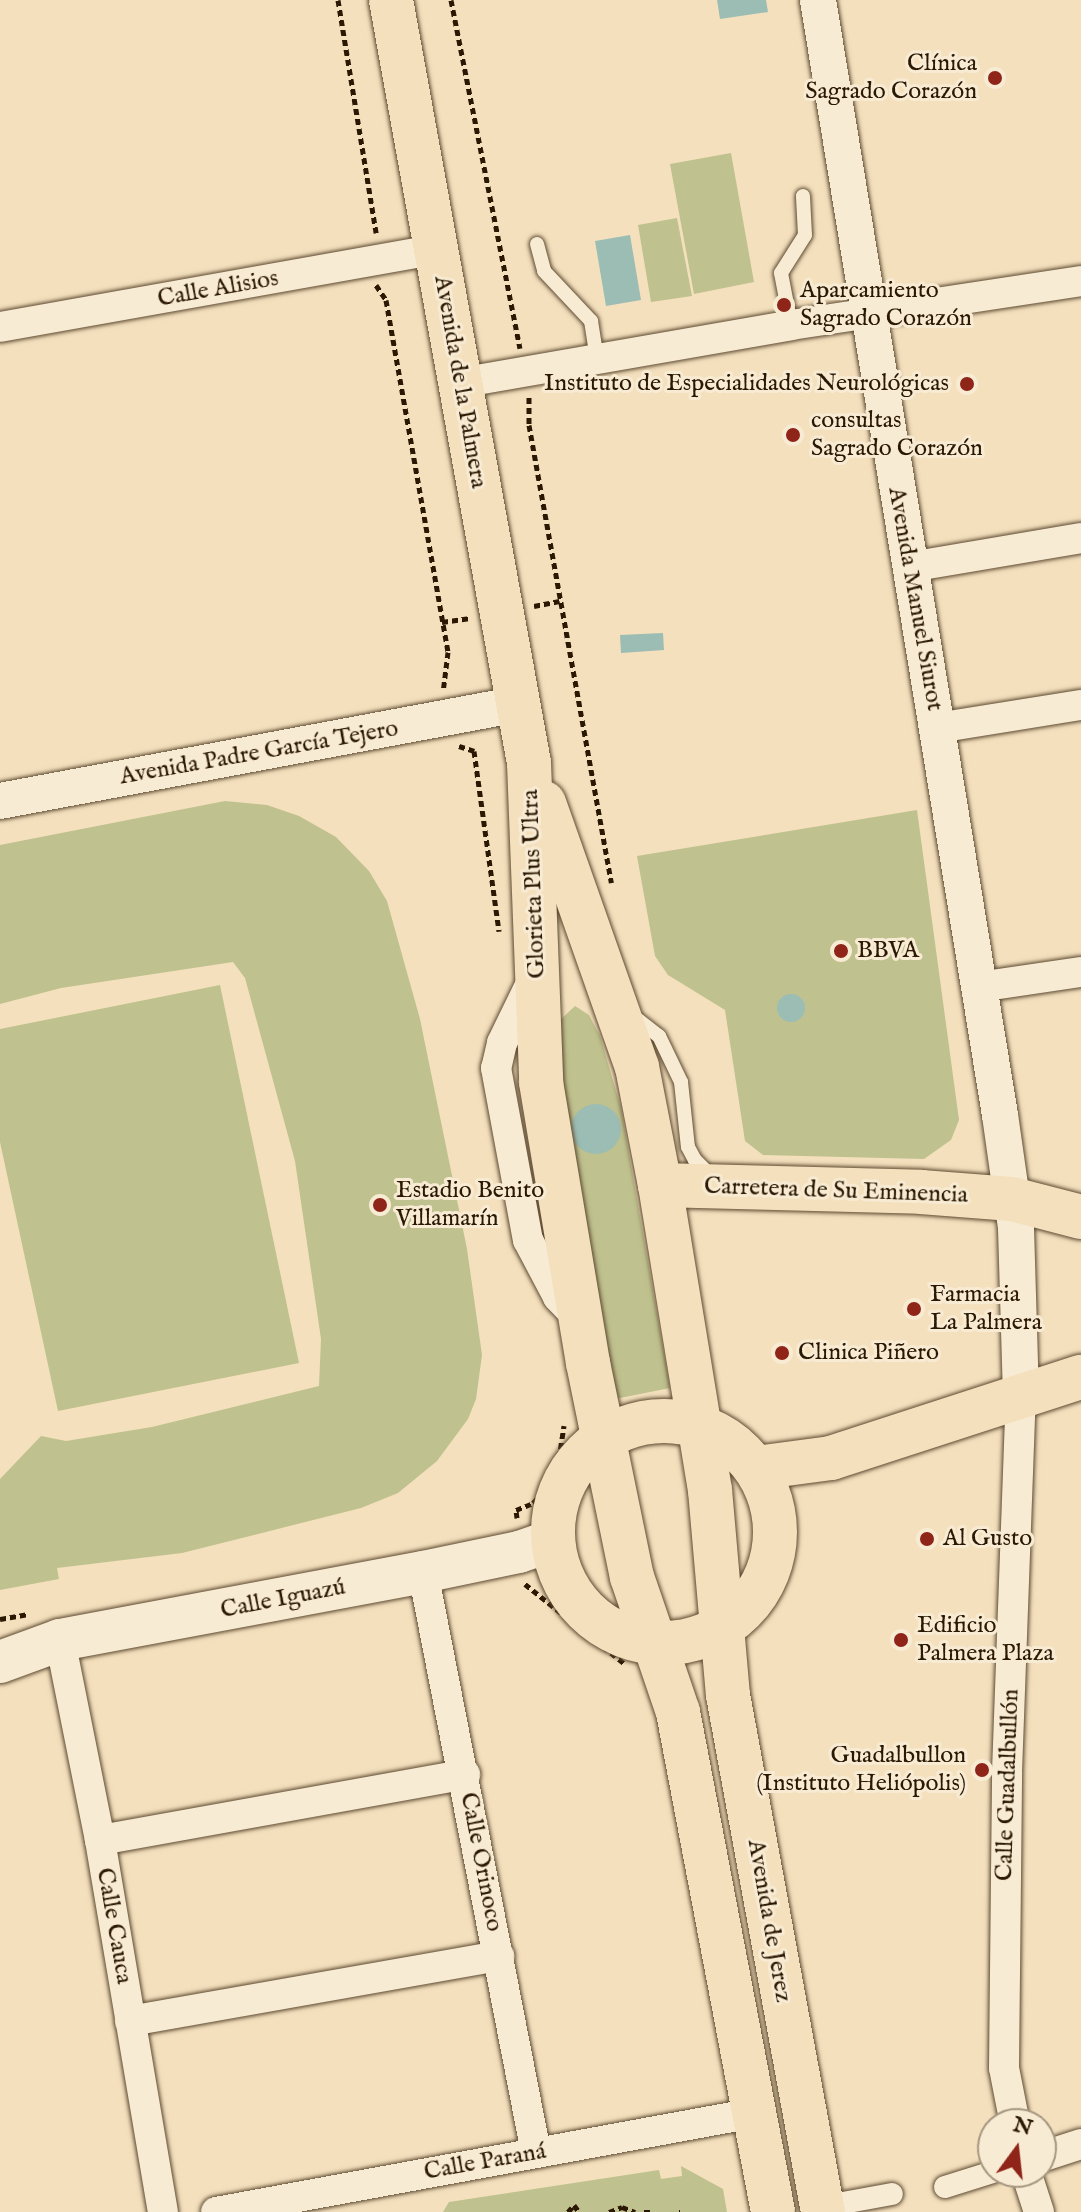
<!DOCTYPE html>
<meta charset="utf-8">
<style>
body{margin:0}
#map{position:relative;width:1081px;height:2212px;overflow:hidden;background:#f4e0bd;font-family:"IM FELL English",serif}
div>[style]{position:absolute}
.green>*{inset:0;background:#bfc18e}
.water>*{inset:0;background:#9cbdb4}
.round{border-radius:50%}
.path>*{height:5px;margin-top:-2.5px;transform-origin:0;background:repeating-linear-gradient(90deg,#2b1802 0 6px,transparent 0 10px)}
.roads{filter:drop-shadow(0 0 2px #5d4a31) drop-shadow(0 0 2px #5d4a31)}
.service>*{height:14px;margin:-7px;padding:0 7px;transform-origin:7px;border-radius:7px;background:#f8ebd4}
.pedestrian>*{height:22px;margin:-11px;padding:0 11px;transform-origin:11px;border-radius:11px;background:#f8ebd4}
.minor>*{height:30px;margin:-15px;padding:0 15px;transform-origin:15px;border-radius:15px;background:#f8ebd4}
.tertiary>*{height:36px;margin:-18px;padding:0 18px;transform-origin:18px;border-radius:18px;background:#f8ebd4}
.secondary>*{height:42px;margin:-21px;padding:0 21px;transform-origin:21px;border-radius:21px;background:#f8ebd4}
.primary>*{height:44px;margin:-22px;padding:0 22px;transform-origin:22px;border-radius:22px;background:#f4e0bd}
.primary>.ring{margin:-22px;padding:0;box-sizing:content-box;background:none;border:44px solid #f4e0bd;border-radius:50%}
.dots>*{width:22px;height:22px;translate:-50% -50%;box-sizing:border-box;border:4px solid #f8ebd4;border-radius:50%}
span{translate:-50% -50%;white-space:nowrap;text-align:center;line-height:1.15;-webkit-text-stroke:6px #f8ebd4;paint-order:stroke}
.poi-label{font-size:24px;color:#2b1802}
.right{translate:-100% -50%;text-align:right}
.left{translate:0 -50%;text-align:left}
.street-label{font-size:24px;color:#2b1802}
.north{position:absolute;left:977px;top:2108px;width:80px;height:80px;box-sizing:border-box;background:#f8ebd4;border:2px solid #a69780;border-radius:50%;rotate:15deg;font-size:22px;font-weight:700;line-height:32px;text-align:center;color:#2b1802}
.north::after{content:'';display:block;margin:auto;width:28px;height:36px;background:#8f2418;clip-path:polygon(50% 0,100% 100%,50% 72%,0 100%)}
</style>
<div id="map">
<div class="green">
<div style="clip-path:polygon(731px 153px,754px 282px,694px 294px,670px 164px)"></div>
<div style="clip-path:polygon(677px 218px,692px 296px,651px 302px,638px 225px)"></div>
<div style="clip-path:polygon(225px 801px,267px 805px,299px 816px,336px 837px,369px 871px,387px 901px,420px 1019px,467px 1249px,482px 1355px,476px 1399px,468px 1419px,437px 1461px,398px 1493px,361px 1508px,182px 1553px,57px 1568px,59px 1579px,0 1590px,0 1479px,41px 1436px,66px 1441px,152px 1427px,319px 1386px,321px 1339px,295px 1161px,245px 978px,233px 962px,61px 988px,0 1004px,0 845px)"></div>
<div style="clip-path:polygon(917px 810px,959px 1120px,951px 1140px,924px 1159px,763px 1155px,745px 1141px,725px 1010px,668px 975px,655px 956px,637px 856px)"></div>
<div style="clip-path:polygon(220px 985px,299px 1363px,58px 1411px,0 1142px,0 1029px)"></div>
<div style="clip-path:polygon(575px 1006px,589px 1015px,600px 1036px,621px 1108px,670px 1388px,615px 1399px,560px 1087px,559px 1021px)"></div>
<div style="clip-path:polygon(681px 2166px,723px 2189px,727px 2212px,443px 2212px,449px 2202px,659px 2170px,661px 2179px,682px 2176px)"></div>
</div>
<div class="water">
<div style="clip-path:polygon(717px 0,766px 0,768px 12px,720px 19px)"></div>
<div style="clip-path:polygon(630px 235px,641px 300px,606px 306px,595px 241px)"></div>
<div style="clip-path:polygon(663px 633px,664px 650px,621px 653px,620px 635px)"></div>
<div class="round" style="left:777px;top:994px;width:28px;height:28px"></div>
<div class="round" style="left:571px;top:1104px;width:50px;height:50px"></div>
</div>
<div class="path">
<div style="left:338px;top:0;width:236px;rotate:80.7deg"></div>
<div style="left:451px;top:0;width:355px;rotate:78.8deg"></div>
<div style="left:376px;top:285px;width:18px;rotate:56deg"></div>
<div style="left:386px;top:300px;width:357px;rotate:80deg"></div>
<div style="left:448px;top:652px;width:38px;rotate:97deg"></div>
<div style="left:529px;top:397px;width:28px;rotate:90deg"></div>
<div style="left:529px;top:425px;width:465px;rotate:79.8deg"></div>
<div style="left:534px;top:606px;width:26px;rotate:-11deg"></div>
<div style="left:442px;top:622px;width:27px;rotate:-8deg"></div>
<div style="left:459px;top:746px;width:16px;rotate:18deg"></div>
<div style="left:474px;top:751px;width:182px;rotate:82.1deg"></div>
<div style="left:517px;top:1518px;width:8px;rotate:-97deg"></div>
<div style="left:516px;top:1510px;width:18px;rotate:-22deg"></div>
<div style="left:533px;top:1503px;width:34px;rotate:-47deg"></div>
<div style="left:556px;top:1478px;width:53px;rotate:-81.3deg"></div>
<div style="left:525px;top:1584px;width:129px;rotate:38.7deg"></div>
<div style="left:0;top:1619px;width:29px;rotate:-10deg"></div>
<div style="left:568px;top:2212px;width:9px;rotate:-49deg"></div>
<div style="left:574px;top:2205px;width:9px;rotate:54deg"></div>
<div style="left:609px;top:2212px;width:14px;rotate:-21deg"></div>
<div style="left:622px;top:2207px;width:14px;rotate:21deg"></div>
<div style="left:644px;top:2212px;width:10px"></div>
<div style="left:679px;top:2212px;width:1px"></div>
</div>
<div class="roads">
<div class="service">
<div style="left:537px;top:244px;width:28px;rotate:75deg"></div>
<div style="left:544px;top:271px;width:69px;rotate:46.8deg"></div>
<div style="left:591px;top:321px;width:37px;rotate:81deg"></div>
<div style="left:791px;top:325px;width:53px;rotate:-100.9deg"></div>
<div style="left:781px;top:273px;width:45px;rotate:-57.7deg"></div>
<div style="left:805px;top:235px;width:39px;rotate:-93deg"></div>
<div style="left:633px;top:1016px;width:33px;rotate:38deg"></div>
<div style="left:659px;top:1036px;width:51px;rotate:64.4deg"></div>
<div style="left:681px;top:1082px;width:65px;rotate:83.9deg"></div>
<div style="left:688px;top:1147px;width:15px;rotate:62deg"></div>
<div style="left:695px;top:1160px;width:23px;rotate:45deg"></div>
</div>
<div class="pedestrian">
<div style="left:945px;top:2187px;width:50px;rotate:-17.4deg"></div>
<div style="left:821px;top:2207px;width:72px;rotate:-10.4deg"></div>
</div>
<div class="minor">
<div style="left:0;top:327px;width:443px;rotate:-10.1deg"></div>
<div style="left:460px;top:383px;width:336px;rotate:-9.9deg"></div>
<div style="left:791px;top:325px;width:293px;rotate:-8.6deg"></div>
<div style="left:910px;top:567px;width:173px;rotate:-9.6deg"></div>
<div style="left:937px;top:728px;width:146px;rotate:-9.1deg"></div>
<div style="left:534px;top:977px;width:73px;rotate:115.9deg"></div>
<div style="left:502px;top:1043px;width:26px;rotate:103deg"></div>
<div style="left:496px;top:1068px;width:175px;rotate:79.5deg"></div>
<div style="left:528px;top:1240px;width:64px;rotate:62.2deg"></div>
<div style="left:558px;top:1297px;width:29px;rotate:46deg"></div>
<div style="left:979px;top:987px;width:103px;rotate:-8.4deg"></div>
<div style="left:423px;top:1572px;width:592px;rotate:78.99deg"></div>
<div style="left:60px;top:1640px;width:204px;rotate:78.7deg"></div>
<div style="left:100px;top:1840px;width:377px;rotate:80.4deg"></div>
<div style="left:100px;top:1840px;width:371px;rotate:-10.2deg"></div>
<div style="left:130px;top:2021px;width:375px;rotate:-10deg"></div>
<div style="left:1015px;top:2124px;width:57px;rotate:-101.1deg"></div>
<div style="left:1004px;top:2068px;width:296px;rotate:-89.4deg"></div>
<div style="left:1007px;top:1772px;width:375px;rotate:-87.9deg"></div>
<div style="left:1041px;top:2157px;width:42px;rotate:-18deg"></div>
<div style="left:1026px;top:2172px;width:42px;rotate:72deg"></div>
<div style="left:216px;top:2212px;width:547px;rotate:-10.43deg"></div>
</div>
<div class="tertiary">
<div style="left:818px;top:0;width:1130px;rotate:80.73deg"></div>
<div style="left:1000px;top:1115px;width:114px;rotate:81.9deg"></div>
<div style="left:1016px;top:1228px;width:169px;rotate:88.3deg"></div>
<div style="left:0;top:801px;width:528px;rotate:-10.59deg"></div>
</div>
<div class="secondary">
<div style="left:0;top:1662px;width:64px;rotate:-20.1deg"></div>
<div style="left:60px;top:1640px;width:369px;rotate:-10.6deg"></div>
<div style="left:423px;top:1572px;width:98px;rotate:-11.8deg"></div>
<div style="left:519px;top:1552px;width:36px;rotate:-19deg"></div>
</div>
<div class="primary">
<div style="left:391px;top:0;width:775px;rotate:79.75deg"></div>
<div style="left:529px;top:763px;width:319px;rotate:87.8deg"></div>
<div style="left:541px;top:1082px;width:285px;rotate:80.5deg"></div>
<div style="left:588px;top:1363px;width:218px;rotate:78.4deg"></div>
<div style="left:632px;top:1577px;width:143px;rotate:71.2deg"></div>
<div style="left:678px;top:1712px;width:509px;rotate:79.24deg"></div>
<div style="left:544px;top:803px;width:280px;rotate:70.6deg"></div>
<div style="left:637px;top:1067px;width:120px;rotate:79deg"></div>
<div style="left:660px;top:1185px;width:309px;rotate:80.7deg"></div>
<div style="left:710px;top:1490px;width:206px;rotate:85deg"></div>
<div style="left:728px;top:1695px;width:526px;rotate:79.59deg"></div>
<div style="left:660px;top:1185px;width:261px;rotate:1.5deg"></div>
<div style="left:921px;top:1192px;width:91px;rotate:4.4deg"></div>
<div style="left:1012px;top:1199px;width:71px;rotate:14.6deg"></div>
<div class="ring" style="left:553px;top:1421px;width:178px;height:178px"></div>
<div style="left:756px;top:1468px;width:76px;rotate:-7.6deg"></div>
<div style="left:831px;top:1458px;width:263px;rotate:-18deg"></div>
</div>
</div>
<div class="dots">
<div style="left:995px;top:78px;background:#8f2418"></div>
<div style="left:784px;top:305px;background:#8f2418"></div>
<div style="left:967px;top:384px;background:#8f2418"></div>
<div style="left:793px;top:435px;background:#8f2418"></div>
<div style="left:841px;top:951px;background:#8f2418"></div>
<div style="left:380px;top:1205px;background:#8f2418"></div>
<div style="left:914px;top:1309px;background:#8f2418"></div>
<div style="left:782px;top:1353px;background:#8f2418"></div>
<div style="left:927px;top:1539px;background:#8f2418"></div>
<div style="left:901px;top:1640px;background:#8f2418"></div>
<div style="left:982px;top:1770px;background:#8f2418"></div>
</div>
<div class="poi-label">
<span class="right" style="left:977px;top:78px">Clínica<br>Sagrado Corazón</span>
<span class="left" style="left:800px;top:305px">Aparcamiento<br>Sagrado Corazón</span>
<span class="right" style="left:949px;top:384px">Instituto de Especialidades Neurológicas</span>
<span class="left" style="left:811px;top:435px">consultas<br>Sagrado Corazón</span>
<span class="left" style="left:857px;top:951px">BBVA</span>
<span class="left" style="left:396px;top:1205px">Estadio Benito<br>Villamarín</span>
<span class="left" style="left:930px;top:1309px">Farmacia<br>La Palmera</span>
<span class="left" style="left:798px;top:1353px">Clinica Piñero</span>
<span class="left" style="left:943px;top:1539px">Al Gusto</span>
<span class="left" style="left:917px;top:1640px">Edificio<br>Palmera Plaza</span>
<span class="right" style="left:966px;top:1770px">Guadalbullon<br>(Instituto Heliópolis)</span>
</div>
<div class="street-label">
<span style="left:218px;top:289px;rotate:-10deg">Calle Alisios</span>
<span style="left:460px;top:382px;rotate:80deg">Avenida de la Palmera</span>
<span style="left:915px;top:599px;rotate:80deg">Avenida Manuel Siurot</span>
<span style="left:259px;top:753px;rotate:-10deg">Avenida Padre García Tejero</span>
<span style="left:534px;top:884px;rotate:-92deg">Glorieta Plus Ultra</span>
<span style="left:836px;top:1191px;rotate:2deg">Carretera de Su Eminencia</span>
<span style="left:283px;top:1599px;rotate:-11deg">Calle Iguazú</span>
<span style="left:1008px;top:1785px;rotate:-88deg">Calle Guadalbullón</span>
<span style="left:481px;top:1862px;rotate:79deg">Calle Orinoco</span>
<span style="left:769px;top:1921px;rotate:80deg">Avenida de Jerez</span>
<span style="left:114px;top:1926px;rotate:80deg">Calle Cauca</span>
<span style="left:485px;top:2162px;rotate:-10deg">Calle Paraná</span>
</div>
<div class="north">N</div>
</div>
